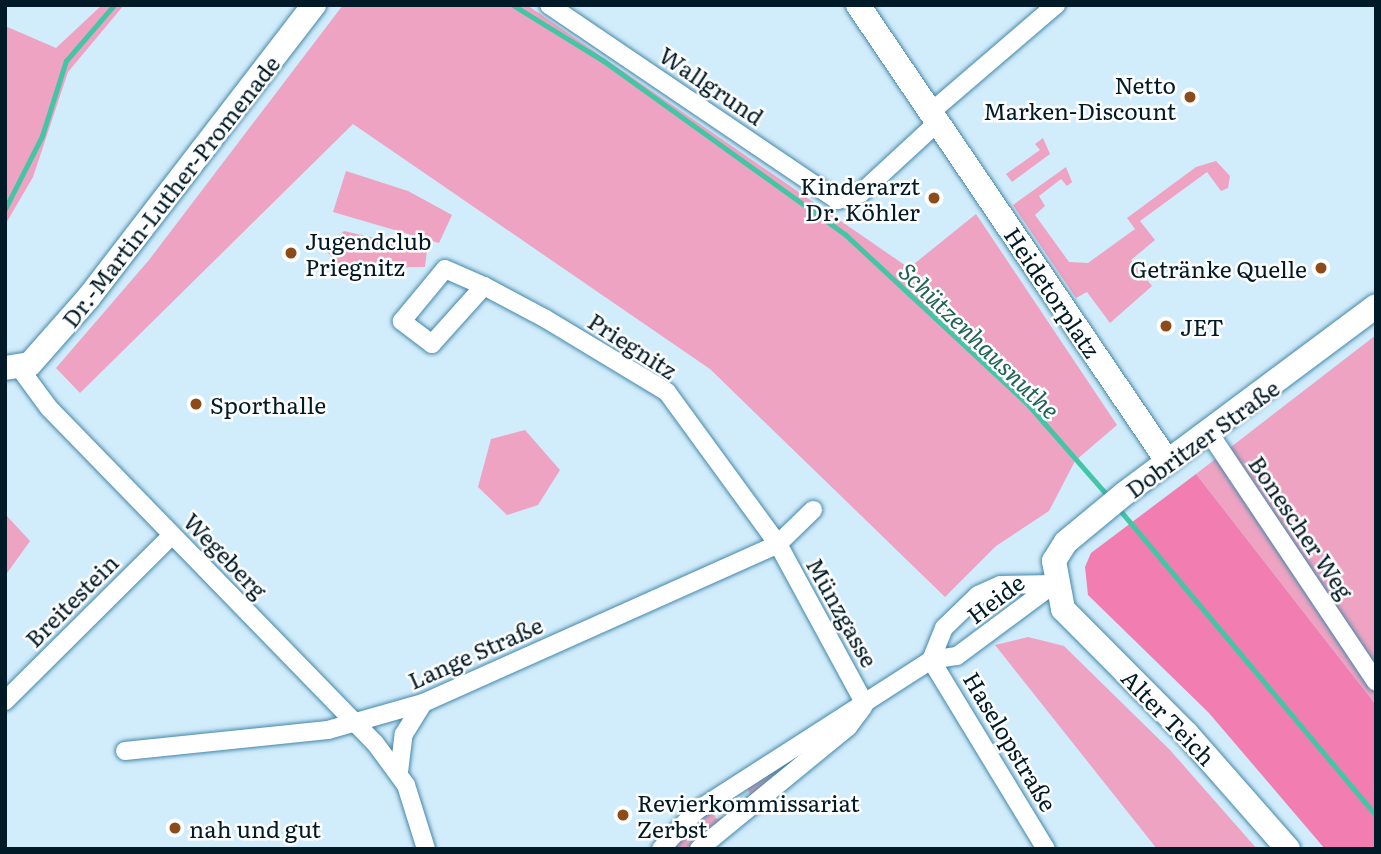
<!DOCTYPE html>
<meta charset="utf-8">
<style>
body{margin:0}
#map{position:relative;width:1381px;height:854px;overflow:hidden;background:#d1ecfb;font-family:Literata,serif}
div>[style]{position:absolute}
.green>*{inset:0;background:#eda3c1}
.forest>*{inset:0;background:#f17db1}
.stream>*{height:4.5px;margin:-2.25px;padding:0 2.25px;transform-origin:2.25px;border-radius:2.25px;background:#44c6a6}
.roads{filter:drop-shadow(0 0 2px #4387aa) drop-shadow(0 0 2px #4387aa)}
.street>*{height:18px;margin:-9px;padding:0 9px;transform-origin:9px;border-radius:9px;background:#fff}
.secondary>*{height:24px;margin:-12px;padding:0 12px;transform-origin:12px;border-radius:12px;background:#fff}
.dots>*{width:19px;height:19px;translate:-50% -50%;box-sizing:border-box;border:4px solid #fff;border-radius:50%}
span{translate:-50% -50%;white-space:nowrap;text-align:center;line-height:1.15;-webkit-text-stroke:5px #fff;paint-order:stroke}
.poi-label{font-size:23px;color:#001a27}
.right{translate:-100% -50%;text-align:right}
.left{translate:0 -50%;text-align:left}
.street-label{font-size:23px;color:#001a27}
.water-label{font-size:24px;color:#206453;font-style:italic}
.frame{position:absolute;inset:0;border:7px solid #001a27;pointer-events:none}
</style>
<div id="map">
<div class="green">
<div style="clip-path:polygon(102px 5px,124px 5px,68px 72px,33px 177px,5px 225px,5px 26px,56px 48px)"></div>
<div style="clip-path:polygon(343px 5px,527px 5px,909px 268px,976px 214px,1117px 425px,1075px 461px,1049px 511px,996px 546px,945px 597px,710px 369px,353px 124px,80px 393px,56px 368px,149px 260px)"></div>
<div style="clip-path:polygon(1043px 138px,1050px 154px,1012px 182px,1006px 174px,1040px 150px,1035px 144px)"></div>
<div style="clip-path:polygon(1216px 161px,1230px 176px,1228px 188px,1221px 191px,1207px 172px,1140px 221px,1155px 240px,1131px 260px,1152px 286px,1110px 323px,1087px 292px,1076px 298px,1013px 205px,1066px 167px,1072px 182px,1067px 186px,1061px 179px,1039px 196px,1045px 206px,1035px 215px,1069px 262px,1088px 263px,1135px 229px,1127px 218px,1196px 167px)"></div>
<div style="clip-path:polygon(346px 171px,408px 191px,452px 215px,439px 243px,333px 212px)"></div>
<div style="clip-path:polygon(344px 231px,427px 250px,425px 267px,343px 268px,324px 249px)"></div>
<div style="clip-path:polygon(1376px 335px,1376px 705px,1196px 474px)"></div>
<div style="clip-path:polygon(525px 430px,560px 470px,538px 505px,507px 515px,478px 487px,491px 439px)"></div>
<div style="clip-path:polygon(5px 514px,30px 541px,5px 576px)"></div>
<div style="clip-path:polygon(1028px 637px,1064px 646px,1170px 750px,1257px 849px,1157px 849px,995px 645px)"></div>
<div style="clip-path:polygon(836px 724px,741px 807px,750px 794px,747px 788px)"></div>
<div style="clip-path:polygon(724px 798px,713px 814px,717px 819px,734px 813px,689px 849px,671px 849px)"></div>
</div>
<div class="forest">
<div style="clip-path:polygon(1196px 474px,1376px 705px,1376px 849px,1325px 849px,1209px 713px,1088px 595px,1085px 567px,1091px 553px)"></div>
</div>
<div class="stream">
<div style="left:513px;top:5px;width:107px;rotate:31.6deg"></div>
<div style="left:604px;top:61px;width:297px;rotate:35.7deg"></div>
<div style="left:845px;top:234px;width:247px;rotate:42.9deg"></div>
<div style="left:1026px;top:402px;width:128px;rotate:48.8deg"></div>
<div style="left:5px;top:209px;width:82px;rotate:-63.1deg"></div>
<div style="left:42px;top:136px;width:79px;rotate:-72.3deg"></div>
<div style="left:66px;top:61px;width:74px;rotate:-49.4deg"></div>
<div style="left:1120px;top:510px;width:398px;rotate:50deg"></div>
</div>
<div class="roads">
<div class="street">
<div style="left:549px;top:5px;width:348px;rotate:34.1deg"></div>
<div style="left:837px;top:200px;width:25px;rotate:-16deg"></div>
<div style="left:861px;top:193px;width:105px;rotate:-42.7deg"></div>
<div style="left:931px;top:112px;width:165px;rotate:-40.6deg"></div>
<div style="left:484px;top:286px;width:78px;rotate:131.9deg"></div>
<div style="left:432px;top:344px;width:38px;rotate:-143deg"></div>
<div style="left:402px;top:321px;width:67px;rotate:-50.4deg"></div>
<div style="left:445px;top:269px;width:43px;rotate:23.6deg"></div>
<div style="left:484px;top:286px;width:70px;rotate:28deg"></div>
<div style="left:546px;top:319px;width:141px;rotate:31.1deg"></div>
<div style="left:667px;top:392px;width:188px;rotate:53.9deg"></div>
<div style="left:778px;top:544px;width:182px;rotate:61.5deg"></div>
<div style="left:21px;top:370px;width:47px;rotate:53.6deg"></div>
<div style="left:49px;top:408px;width:467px;rotate:45.8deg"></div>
<div style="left:375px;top:743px;width:52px;rotate:53.6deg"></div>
<div style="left:406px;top:785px;width:67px;rotate:72.6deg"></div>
<div style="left:1210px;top:434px;width:298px;rotate:56.2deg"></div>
<div style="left:931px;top:660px;width:221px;rotate:58.7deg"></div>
<div style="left:931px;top:660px;width:35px;rotate:-68deg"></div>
<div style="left:944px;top:628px;width:47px;rotate:-44.1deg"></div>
<div style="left:978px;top:595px;width:24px;rotate:-24deg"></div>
<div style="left:1000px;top:585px;width:54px;rotate:-1.1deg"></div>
<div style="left:5px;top:701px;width:235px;rotate:-44.8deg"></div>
<div style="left:125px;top:751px;width:204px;rotate:-5.9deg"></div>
<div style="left:328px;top:730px;width:99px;rotate:-15.9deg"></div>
<div style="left:423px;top:703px;width:389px;rotate:-24.1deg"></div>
<div style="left:778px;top:544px;width:49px;rotate:-44.2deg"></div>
<div style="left:399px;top:772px;width:38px;rotate:-83deg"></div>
<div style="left:404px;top:734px;width:36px;rotate:-58deg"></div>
<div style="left:661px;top:849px;width:52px;rotate:-47.4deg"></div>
<div style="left:696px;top:811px;width:279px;rotate:-32.7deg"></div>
<div style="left:931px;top:660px;width:26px;rotate:-9deg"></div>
<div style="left:957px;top:656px;width:121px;rotate:-36.6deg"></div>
<div style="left:699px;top:849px;width:193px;rotate:-39.3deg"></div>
<div style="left:848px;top:727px;width:25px;rotate:-53deg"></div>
</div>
<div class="secondary">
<div style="left:858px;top:5px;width:552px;rotate:55.85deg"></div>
<div style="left:5px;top:368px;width:25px;rotate:-9deg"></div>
<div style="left:30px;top:364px;width:89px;rotate:-48.6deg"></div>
<div style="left:89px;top:297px;width:369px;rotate:-52.4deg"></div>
<div style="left:1288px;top:849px;width:153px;rotate:-131.3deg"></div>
<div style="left:1187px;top:734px;width:176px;rotate:-134.8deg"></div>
<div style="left:1063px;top:609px;width:49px;rotate:-100.6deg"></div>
<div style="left:1054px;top:561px;width:22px;rotate:-58deg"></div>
<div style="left:1066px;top:542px;width:75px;rotate:-39.6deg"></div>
<div style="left:1124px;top:494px;width:314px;rotate:-36.7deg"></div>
</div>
</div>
<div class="dots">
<div style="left:1190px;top:97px;background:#8c4b18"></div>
<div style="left:934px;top:198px;background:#8c4b18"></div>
<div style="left:291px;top:253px;background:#8c4b18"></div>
<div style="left:1321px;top:268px;background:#8c4b18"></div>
<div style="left:1166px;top:326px;background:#8c4b18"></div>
<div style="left:196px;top:404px;background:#8c4b18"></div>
<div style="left:623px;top:815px;background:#8c4b18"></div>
<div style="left:175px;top:828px;background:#8c4b18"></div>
</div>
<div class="poi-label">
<span class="right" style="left:1176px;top:97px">Netto<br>Marken-Discount</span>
<span class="right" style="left:920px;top:198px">Kinderarzt<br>Dr. Köhler</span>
<span class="left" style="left:305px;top:253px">Jugendclub<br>Priegnitz</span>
<span class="right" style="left:1307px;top:268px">Getränke Quelle</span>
<span class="left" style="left:1180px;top:326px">JET</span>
<span class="left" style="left:210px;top:404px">Sporthalle</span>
<span class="left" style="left:637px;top:815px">Revierkommissariat<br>Zerbst</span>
<span class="left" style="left:189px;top:828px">nah und gut</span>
</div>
<div class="street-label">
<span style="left:712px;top:85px;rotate:34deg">Wallgrund</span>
<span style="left:170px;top:191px;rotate:-52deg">Dr.-Martin-Luther-Promenade</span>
<span style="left:1053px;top:292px;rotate:56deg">Heidetorplatz</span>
<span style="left:633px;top:345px;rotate:33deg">Priegnitz</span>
<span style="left:1202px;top:438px;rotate:-36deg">Dobritzer Straße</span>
<span style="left:1302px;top:527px;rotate:56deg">Bonescher Weg</span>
<span style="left:226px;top:555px;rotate:46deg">Wegeberg</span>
<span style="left:995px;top:598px;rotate:-37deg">Heide</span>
<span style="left:71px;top:600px;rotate:-45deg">Breitestein</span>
<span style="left:843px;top:612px;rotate:61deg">Münzgasse</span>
<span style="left:475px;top:652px;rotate:-24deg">Lange Straße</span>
<span style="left:1169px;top:717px;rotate:46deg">Alter Teich</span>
<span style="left:1011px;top:741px;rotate:59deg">Haselopstraße</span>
</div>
<div class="water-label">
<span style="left:980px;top:340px;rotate:44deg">Schützenhausnuthe</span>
</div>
<div class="frame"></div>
</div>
